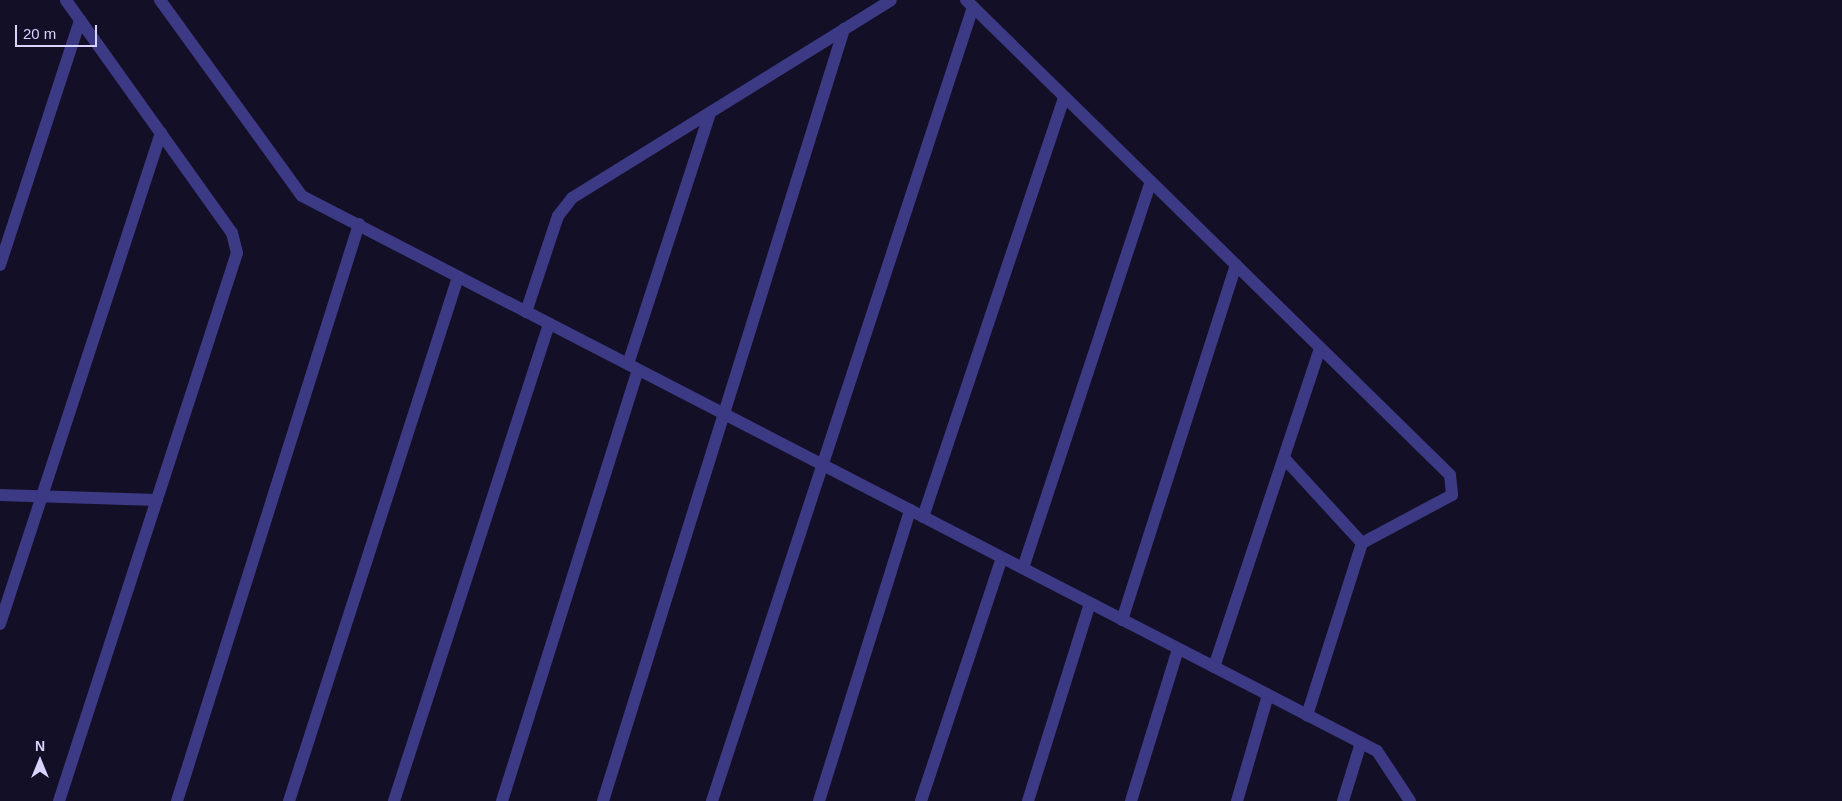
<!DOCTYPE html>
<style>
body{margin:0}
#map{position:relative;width:1842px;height:801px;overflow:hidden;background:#130f26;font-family:Helvetica,sans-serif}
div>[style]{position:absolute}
.street>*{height:12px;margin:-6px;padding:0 6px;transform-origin:6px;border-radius:6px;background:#3d3a85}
span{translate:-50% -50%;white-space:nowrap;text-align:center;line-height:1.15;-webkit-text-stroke:5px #130f26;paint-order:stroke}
.north{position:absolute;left:15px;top:736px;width:50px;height:50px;-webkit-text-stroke:4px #130f26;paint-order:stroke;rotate:0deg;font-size:14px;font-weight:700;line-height:20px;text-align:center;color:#d9d4ff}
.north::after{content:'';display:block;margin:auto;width:18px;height:22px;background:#d9d4ff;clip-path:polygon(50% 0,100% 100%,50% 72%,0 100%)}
.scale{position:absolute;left:15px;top:25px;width:82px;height:22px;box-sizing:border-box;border:2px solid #d9d4ff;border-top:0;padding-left:6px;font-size:15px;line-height:18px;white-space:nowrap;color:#d9d4ff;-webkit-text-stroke:4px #130f26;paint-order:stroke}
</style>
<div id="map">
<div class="street">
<div style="left:160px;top:0;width:242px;rotate:54.1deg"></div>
<div style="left:302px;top:196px;width:1210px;rotate:27.31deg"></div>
<div style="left:1377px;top:751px;width:60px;rotate:56.6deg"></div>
<div style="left:966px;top:0;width:678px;rotate:44.46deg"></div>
<div style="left:1450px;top:475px;width:20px;rotate:84deg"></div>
<div style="left:1452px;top:495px;width:102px;rotate:151.9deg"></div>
<div style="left:0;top:265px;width:258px;rotate:-71.9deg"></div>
<div style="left:526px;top:312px;width:101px;rotate:-71.6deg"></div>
<div style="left:558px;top:216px;width:23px;rotate:-52deg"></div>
<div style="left:572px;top:198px;width:375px;rotate:-31.8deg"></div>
<div style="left:628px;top:364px;width:264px;rotate:-71.9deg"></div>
<div style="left:1284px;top:458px;width:115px;rotate:47.5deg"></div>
<div style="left:1362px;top:543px;width:181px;rotate:107.7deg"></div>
<div style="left:0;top:495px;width:157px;rotate:1.8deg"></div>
<div style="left:923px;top:517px;width:443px;rotate:-71.4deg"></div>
<div style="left:1023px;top:568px;width:407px;rotate:-71.7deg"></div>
<div style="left:1122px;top:620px;width:373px;rotate:-72.2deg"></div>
<div style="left:0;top:624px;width:517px;rotate:-71.85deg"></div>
<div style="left:1214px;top:667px;width:336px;rotate:-71.6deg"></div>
<div style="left:59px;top:801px;width:576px;rotate:-72.01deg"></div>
<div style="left:237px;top:253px;width:21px;rotate:-104deg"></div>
<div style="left:232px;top:233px;width:286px;rotate:-125.5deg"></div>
<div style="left:177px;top:801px;width:605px;rotate:-72.49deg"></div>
<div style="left:289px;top:801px;width:551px;rotate:-72.12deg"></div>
<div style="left:394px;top:801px;width:502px;rotate:-72deg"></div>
<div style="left:502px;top:801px;width:452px;rotate:-72.5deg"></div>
<div style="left:603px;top:801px;width:809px;rotate:-72.66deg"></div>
<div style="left:712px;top:801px;width:836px;rotate:-71.8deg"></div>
<div style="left:819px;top:801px;width:305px;rotate:-72.6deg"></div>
<div style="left:921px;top:801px;width:256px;rotate:-71.6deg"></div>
<div style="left:1028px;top:801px;width:207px;rotate:-72.6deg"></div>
<div style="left:1131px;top:801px;width:159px;rotate:-72.8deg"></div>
<div style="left:1237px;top:801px;width:110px;rotate:-73.7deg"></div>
<div style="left:1343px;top:801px;width:61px;rotate:-72.8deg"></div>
</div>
<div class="north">N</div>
<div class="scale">20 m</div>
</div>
